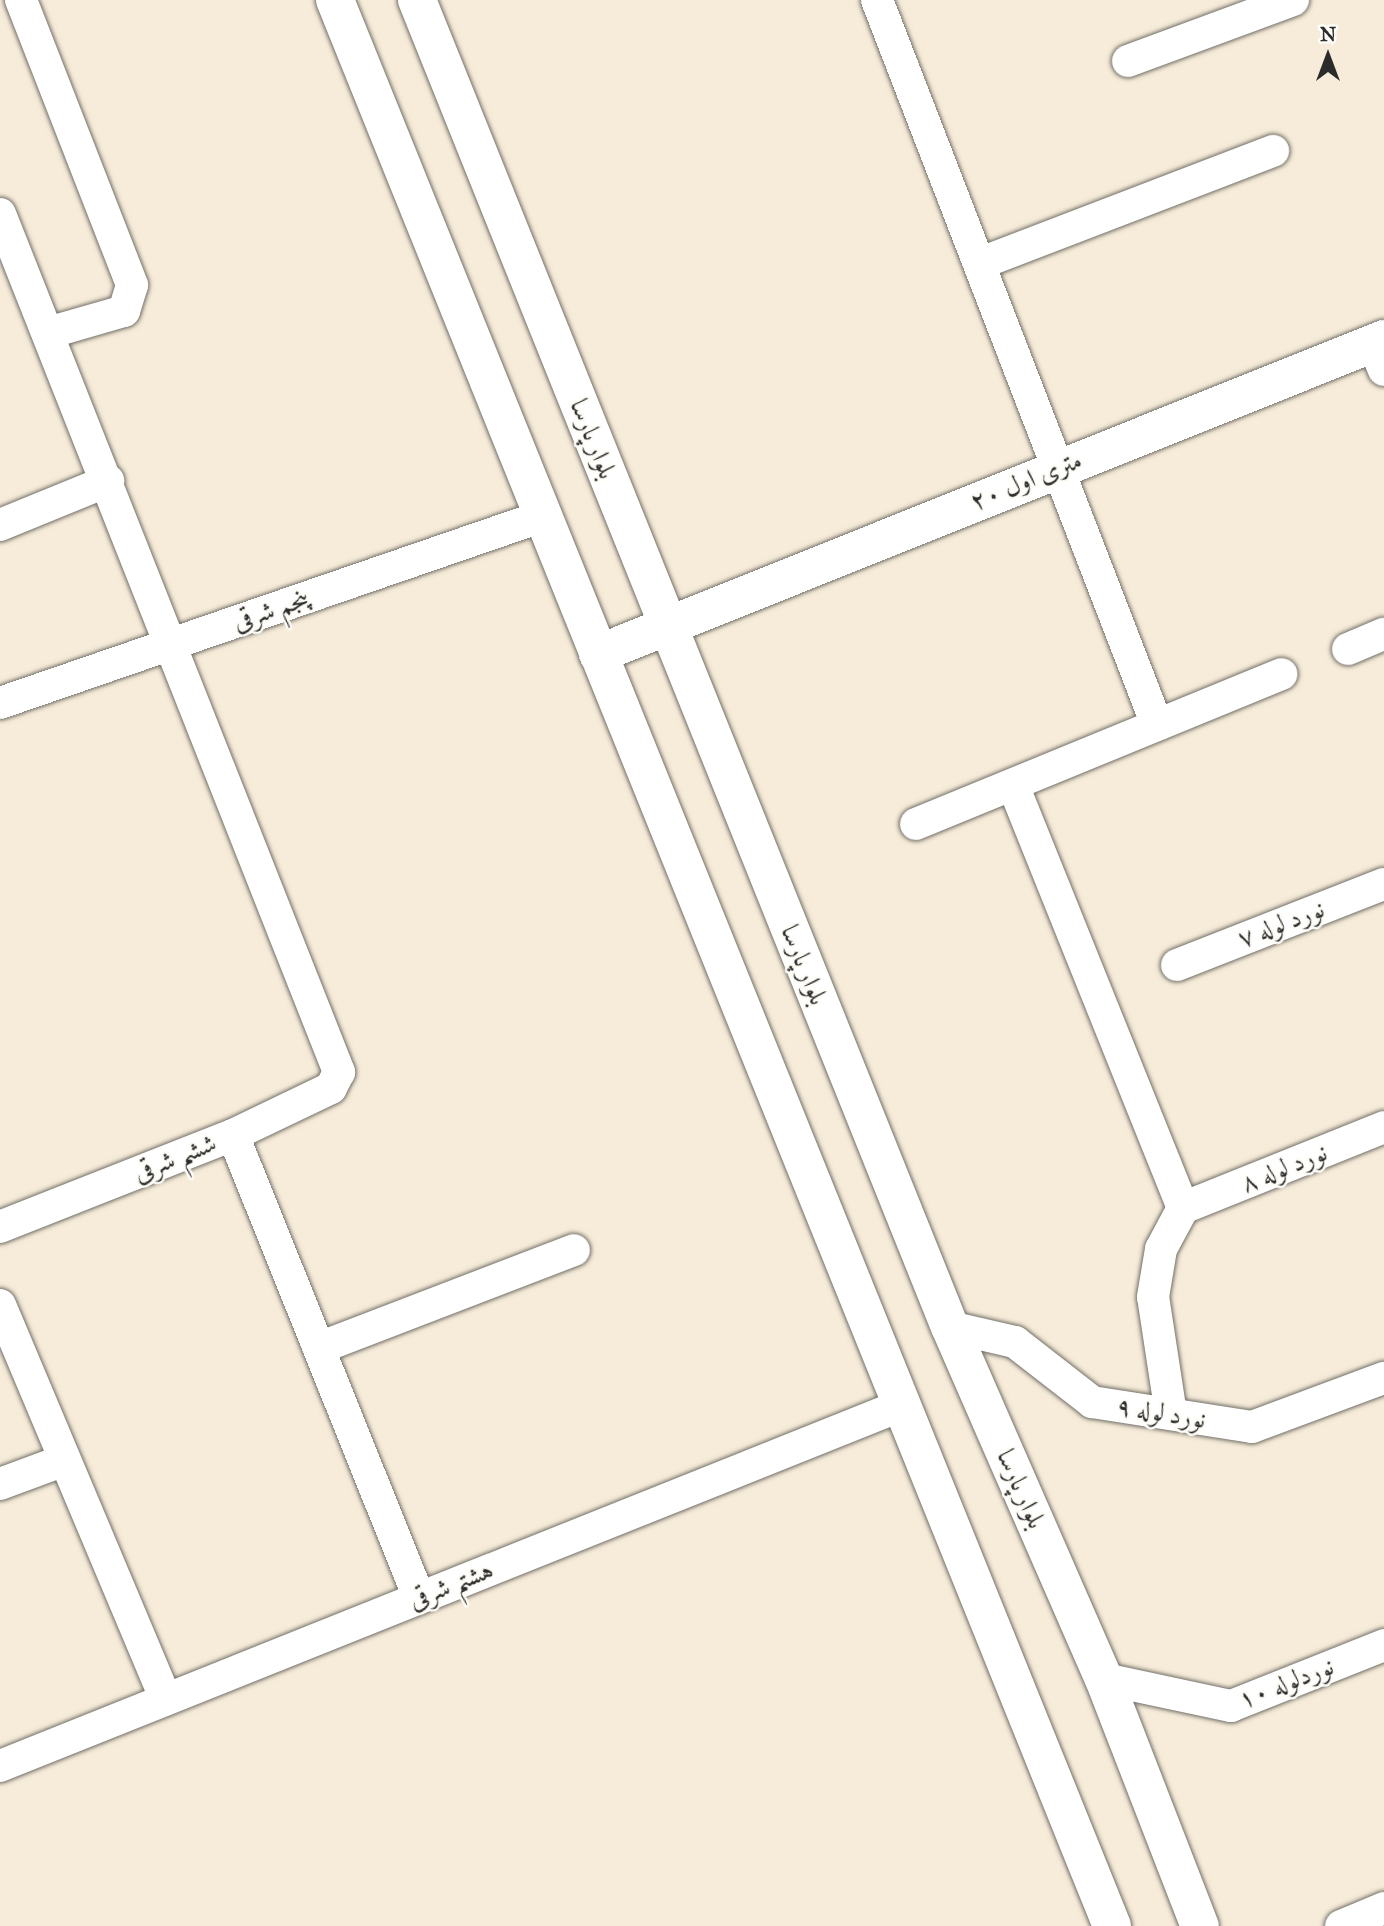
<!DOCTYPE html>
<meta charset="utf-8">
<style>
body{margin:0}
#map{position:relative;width:1384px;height:1926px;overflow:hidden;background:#f7ecd9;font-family:"IM FELL Great Primer",Amiri,serif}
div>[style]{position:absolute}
.roads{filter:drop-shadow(0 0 2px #726f68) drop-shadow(0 0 2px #726f68)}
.street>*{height:32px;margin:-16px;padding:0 16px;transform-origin:16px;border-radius:16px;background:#fff}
.secondary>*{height:38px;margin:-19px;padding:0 19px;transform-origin:19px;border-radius:19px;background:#fff}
span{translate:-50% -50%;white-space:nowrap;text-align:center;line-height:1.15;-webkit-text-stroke:5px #fdfcf7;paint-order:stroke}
.street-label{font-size:26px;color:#2b2b2b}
.north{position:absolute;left:1293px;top:21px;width:70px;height:70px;-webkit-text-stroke:5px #fdfcf7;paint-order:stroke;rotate:0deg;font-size:19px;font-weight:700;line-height:28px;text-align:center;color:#2b2b2b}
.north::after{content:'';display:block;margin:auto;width:24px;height:32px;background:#2b2b2b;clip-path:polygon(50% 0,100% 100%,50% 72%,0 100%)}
</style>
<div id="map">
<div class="roads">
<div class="street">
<div style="left:21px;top:0;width:306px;rotate:68.7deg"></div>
<div style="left:132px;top:285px;width:27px;rotate:107deg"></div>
<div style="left:124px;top:311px;width:79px;rotate:163.9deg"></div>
<div style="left:877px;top:0;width:777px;rotate:68.88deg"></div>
<div style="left:1128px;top:61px;width:176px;rotate:-20.3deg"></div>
<div style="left:0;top:214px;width:923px;rotate:68.44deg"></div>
<div style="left:339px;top:1072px;width:18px;rotate:117deg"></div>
<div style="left:331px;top:1088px;width:109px;rotate:154.4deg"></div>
<div style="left:233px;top:1135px;width:251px;rotate:158.5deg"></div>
<div style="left:981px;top:263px;width:313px;rotate:-21deg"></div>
<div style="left:1373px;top:343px;width:29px;rotate:68deg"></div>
<div style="left:0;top:525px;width:117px;rotate:-22.2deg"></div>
<div style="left:1348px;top:649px;width:39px;rotate:-23deg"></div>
<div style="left:0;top:703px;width:574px;rotate:-19deg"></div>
<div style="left:1013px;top:785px;width:456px;rotate:68.1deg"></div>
<div style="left:916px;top:824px;width:395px;rotate:-22.3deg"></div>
<div style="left:1177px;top:965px;width:222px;rotate:-21.4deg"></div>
<div style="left:233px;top:1135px;width:499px;rotate:68.1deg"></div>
<div style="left:1183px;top:1208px;width:217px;rotate:-21.9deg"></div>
<div style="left:0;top:1305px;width:428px;rotate:67.2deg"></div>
<div style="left:950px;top:1327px;width:67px;rotate:13deg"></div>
<div style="left:1015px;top:1342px;width:98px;rotate:37.9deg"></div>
<div style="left:1092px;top:1402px;width:162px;rotate:8.9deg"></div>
<div style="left:1252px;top:1427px;width:141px;rotate:-20.4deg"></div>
<div style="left:319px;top:1348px;width:273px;rotate:-21deg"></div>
<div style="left:1171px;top:1414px;width:118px;rotate:-98.7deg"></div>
<div style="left:1153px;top:1297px;width:49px;rotate:-80.5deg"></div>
<div style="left:1161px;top:1249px;width:47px;rotate:-61.8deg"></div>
<div style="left:0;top:1484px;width:69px;rotate:-20.3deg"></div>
<div style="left:1104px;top:1679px;width:130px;rotate:12deg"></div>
<div style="left:1231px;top:1706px;width:165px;rotate:-21.7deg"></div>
<div style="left:0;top:1766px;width:972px;rotate:-21.81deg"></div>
<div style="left:1341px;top:1926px;width:47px;rotate:-22.7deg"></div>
</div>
<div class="secondary">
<div style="left:335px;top:0;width:2077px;rotate:68.03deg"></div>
<div style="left:417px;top:0;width:1430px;rotate:68.12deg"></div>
<div style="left:950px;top:1327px;width:384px;rotate:66.4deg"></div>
<div style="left:1104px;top:1679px;width:265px;rotate:68.8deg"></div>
<div style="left:598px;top:654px;width:847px;rotate:-21.84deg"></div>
</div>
</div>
<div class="street-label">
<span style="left:593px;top:439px;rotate:68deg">بلوار پارسا</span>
<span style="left:1026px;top:481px;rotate:-22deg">۲۰ متری اول</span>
<span style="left:271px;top:610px;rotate:-19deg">پنجم شرقی</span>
<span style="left:1281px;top:924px;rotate:-21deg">۷ نورد لوله</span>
<span style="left:804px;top:965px;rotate:68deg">بلوار پارسا</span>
<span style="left:175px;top:1158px;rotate:-22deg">ششم شرقی</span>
<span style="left:1284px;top:1168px;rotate:-22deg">۸ نورد لوله</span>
<span style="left:1161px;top:1413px;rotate:9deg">۹ نورد لوله</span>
<span style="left:1021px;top:1489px;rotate:66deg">بلوار پارسا</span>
<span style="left:451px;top:1585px;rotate:-22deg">هشتم شرقی</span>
<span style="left:1286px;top:1683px;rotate:-21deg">۱۰ نوردلوله</span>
</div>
<div class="north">N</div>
</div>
